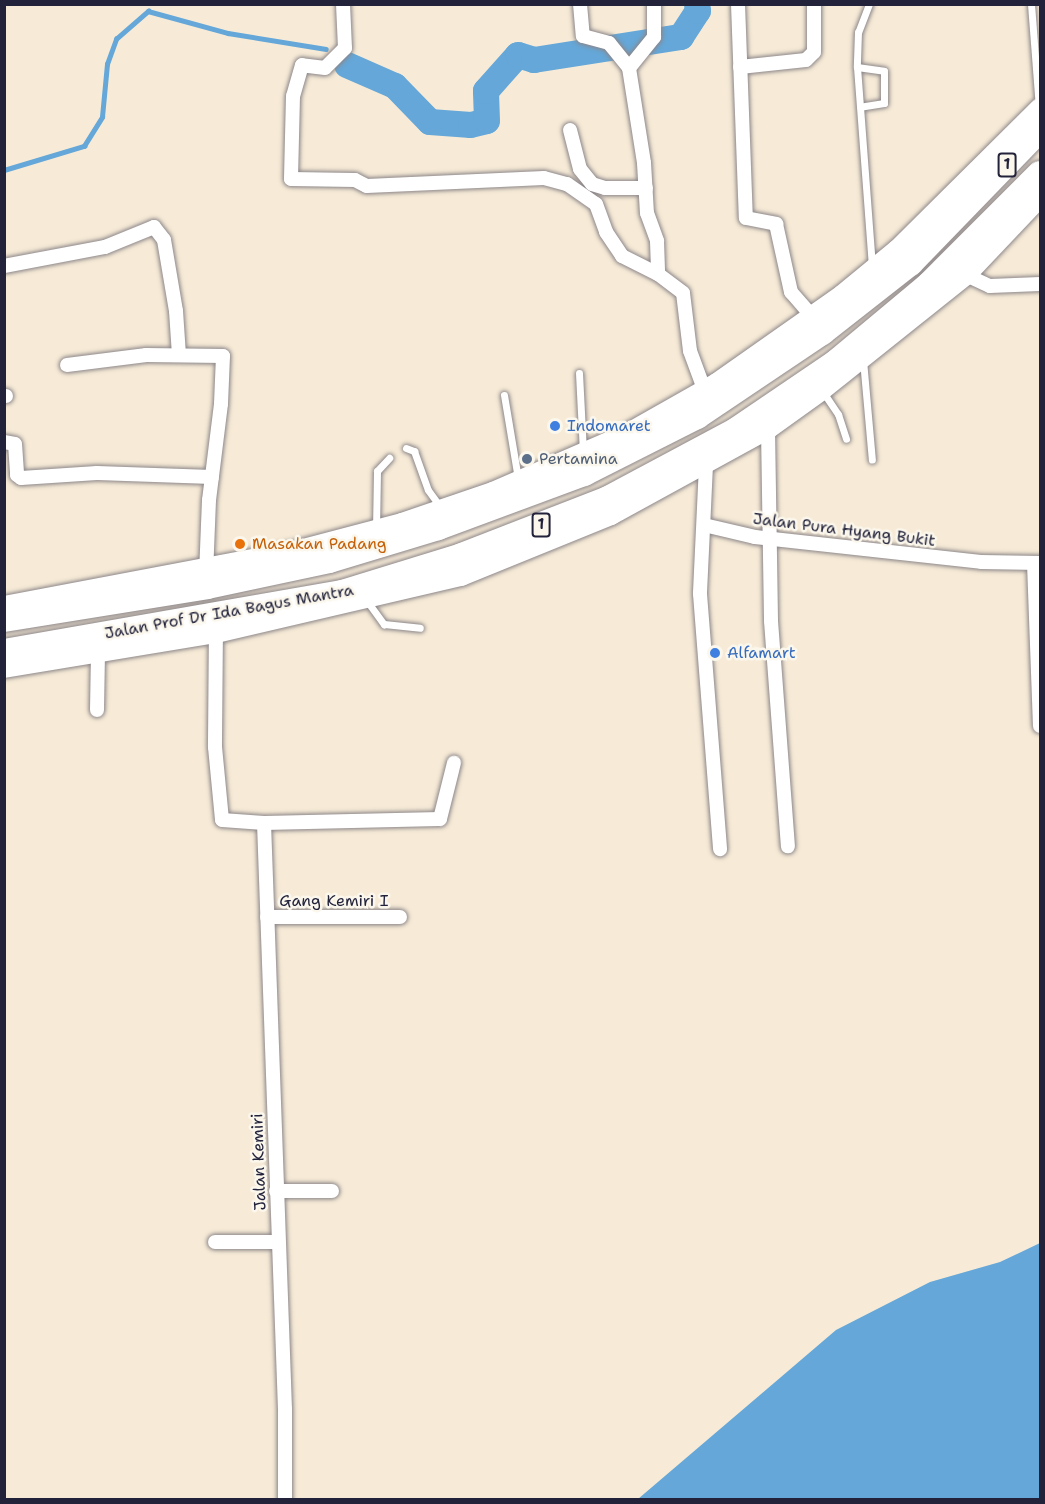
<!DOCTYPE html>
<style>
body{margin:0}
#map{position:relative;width:1045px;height:1504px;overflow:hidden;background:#f7ebd7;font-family:"Shantell Sans",sans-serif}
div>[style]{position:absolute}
.water>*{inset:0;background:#64a7d8}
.stream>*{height:4.5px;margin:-2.25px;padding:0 2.25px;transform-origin:2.25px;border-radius:2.25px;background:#64a7d8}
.river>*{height:26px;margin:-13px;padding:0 13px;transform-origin:13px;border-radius:13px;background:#64a7d8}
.roads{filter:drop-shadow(0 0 2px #8c8689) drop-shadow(0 0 2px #8c8689)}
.lane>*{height:7px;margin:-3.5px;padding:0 3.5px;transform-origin:3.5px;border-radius:3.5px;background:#fff}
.street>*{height:14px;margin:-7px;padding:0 7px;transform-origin:7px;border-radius:7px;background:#fff}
.secondary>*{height:20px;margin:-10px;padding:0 10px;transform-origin:10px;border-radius:10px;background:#fff}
.highway>*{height:26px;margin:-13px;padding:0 13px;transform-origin:13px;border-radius:13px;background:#fff}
.dots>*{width:16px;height:16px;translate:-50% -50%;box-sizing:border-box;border:3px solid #fbf7ec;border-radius:50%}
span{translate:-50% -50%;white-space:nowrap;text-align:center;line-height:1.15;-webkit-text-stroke:5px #fbf7ec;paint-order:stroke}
.shield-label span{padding:2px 4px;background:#fbf7ec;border:2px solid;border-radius:4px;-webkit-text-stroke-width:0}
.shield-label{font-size:15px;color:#22223b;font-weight:700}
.shop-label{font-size:16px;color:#366cbe}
.left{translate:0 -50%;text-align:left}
.service-label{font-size:16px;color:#4e5e75}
.street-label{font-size:16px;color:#22223b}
.food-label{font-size:16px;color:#c56008}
.frame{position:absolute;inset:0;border:6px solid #22223b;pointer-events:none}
</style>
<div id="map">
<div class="water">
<div style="clip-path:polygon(1040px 1243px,1040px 1499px,638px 1499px,836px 1330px,930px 1282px,1000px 1262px)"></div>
</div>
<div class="stream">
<div style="left:4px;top:170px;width:84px;rotate:-16.7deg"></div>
<div style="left:84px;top:146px;width:34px;rotate:-58deg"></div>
<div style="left:102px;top:117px;width:53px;rotate:-84.6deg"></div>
<div style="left:107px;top:64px;width:27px;rotate:-70deg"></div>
<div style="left:116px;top:39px;width:43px;rotate:-41.2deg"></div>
<div style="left:148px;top:11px;width:83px;rotate:15.4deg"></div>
<div style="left:228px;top:33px;width:99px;rotate:9.3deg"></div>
</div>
<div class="river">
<div style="left:347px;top:65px;width:52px;rotate:23.6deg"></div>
<div style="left:395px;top:86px;width:50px;rotate:45.8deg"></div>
<div style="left:430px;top:122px;width:41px;rotate:4.2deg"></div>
<div style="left:471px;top:125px;width:16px;rotate:-14deg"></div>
<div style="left:487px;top:121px;width:30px;rotate:-92deg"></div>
<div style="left:486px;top:91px;width:48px;rotate:-48.4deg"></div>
<div style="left:518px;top:55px;width:17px;rotate:17deg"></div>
<div style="left:534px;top:60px;width:149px;rotate:-8.9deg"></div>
<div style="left:681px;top:37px;width:31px;rotate:-57deg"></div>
<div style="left:698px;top:11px;width:7px;rotate:-98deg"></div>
</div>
<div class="roads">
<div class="lane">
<div style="left:869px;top:4px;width:30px;rotate:111deg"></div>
<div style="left:858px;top:32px;width:35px;rotate:92deg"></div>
<div style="left:857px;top:67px;width:199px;rotate:85.7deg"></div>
<div style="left:1031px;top:4px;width:103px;rotate:85.6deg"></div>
<div style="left:857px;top:67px;width:27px;rotate:8deg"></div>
<div style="left:884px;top:71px;width:32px;rotate:90deg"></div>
<div style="left:884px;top:103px;width:24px;rotate:171deg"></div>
<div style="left:863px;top:360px;width:100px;rotate:84.9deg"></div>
<div style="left:579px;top:373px;width:78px;rotate:87.1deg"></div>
<div style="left:823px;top:392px;width:27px;rotate:56deg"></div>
<div style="left:838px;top:414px;width:26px;rotate:72deg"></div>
<div style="left:504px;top:395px;width:85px;rotate:80.5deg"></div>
<div style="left:406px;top:448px;width:9px;rotate:21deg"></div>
<div style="left:414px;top:451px;width:41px;rotate:70.3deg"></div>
<div style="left:428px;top:490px;width:22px;rotate:54deg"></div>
<div style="left:376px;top:529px;width:58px;rotate:-89deg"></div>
<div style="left:377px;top:471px;width:18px;rotate:-47deg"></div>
<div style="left:367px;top:601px;width:29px;rotate:54deg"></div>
<div style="left:384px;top:624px;width:36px;rotate:6deg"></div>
</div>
<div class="street">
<div style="left:343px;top:4px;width:44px;rotate:87.4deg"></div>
<div style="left:345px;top:48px;width:28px;rotate:135deg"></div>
<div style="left:325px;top:68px;width:23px;rotate:-173deg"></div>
<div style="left:302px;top:65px;width:32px;rotate:106deg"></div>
<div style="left:293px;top:96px;width:83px;rotate:91.4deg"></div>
<div style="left:291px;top:179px;width:64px;rotate:0.9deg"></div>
<div style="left:355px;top:180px;width:13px;rotate:27deg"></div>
<div style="left:367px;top:186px;width:177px;rotate:-2.6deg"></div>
<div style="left:544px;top:178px;width:24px;rotate:15deg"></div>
<div style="left:567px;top:184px;width:35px;rotate:35deg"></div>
<div style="left:596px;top:204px;width:30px;rotate:70deg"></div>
<div style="left:606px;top:232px;width:29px;rotate:56deg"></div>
<div style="left:622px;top:256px;width:40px;rotate:26.6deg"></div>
<div style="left:658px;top:274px;width:31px;rotate:37deg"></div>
<div style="left:683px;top:293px;width:58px;rotate:83.1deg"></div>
<div style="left:690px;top:351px;width:49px;rotate:69.7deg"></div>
<div style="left:580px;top:4px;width:32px;rotate:85deg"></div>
<div style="left:583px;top:36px;width:27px;rotate:15deg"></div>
<div style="left:609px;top:43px;width:32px;rotate:51deg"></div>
<div style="left:629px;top:68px;width:96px;rotate:81deg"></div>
<div style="left:644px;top:163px;width:50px;rotate:86.6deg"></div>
<div style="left:647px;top:213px;width:30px;rotate:70deg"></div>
<div style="left:657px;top:241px;width:33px;rotate:88deg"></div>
<div style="left:738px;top:4px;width:214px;rotate:87.9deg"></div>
<div style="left:746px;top:218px;width:31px;rotate:11deg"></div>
<div style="left:776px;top:224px;width:70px;rotate:77.6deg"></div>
<div style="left:791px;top:292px;width:32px;rotate:49deg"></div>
<div style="left:740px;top:67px;width:66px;rotate:-6.1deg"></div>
<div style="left:806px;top:60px;width:11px;rotate:-45deg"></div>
<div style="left:814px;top:52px;width:48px;rotate:-90deg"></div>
<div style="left:629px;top:68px;width:40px;rotate:-51deg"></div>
<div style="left:654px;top:37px;width:33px;rotate:-90deg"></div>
<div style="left:570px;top:130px;width:40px;rotate:75.6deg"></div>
<div style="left:580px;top:169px;width:19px;rotate:51deg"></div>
<div style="left:592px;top:184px;width:14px;rotate:17deg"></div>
<div style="left:605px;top:188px;width:41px"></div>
<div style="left:4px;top:266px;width:103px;rotate:-10.7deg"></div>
<div style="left:105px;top:247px;width:53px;rotate:-22.2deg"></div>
<div style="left:154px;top:227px;width:16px;rotate:52deg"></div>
<div style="left:164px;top:240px;width:72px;rotate:80.4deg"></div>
<div style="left:176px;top:311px;width:44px;rotate:86.1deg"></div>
<div style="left:966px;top:275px;width:26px;rotate:25deg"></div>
<div style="left:990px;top:286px;width:50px;rotate:-2.3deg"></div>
<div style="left:67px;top:365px;width:80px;rotate:-7.2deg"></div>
<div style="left:146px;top:355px;width:77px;rotate:0.7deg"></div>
<div style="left:223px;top:356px;width:48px;rotate:92.4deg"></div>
<div style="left:221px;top:404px;width:97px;rotate:97.1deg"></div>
<div style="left:209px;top:500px;width:76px;rotate:92.3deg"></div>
<div style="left:4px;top:396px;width:2px"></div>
<div style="left:768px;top:429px;width:192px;rotate:89.1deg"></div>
<div style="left:771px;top:621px;width:226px;rotate:85.7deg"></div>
<div style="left:4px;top:442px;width:11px;rotate:10deg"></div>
<div style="left:15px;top:444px;width:31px;rotate:86deg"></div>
<div style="left:17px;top:475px;width:5px;rotate:37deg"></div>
<div style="left:21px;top:478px;width:76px;rotate:-3.8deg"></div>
<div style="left:97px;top:473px;width:115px;rotate:2deg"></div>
<div style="left:706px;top:465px;width:129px;rotate:92.7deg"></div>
<div style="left:700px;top:594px;width:256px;rotate:85.5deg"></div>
<div style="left:704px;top:525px;width:52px;rotate:13.2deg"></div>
<div style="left:755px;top:537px;width:227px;rotate:6.3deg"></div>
<div style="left:981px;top:562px;width:59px;rotate:1deg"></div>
<div style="left:1034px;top:563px;width:163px;rotate:87.9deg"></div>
<div style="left:216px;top:626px;width:121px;rotate:90.5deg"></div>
<div style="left:215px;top:747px;width:73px;rotate:84.5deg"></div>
<div style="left:222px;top:820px;width:42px;rotate:4.1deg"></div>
<div style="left:264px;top:823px;width:176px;rotate:-1.3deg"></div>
<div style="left:440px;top:819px;width:58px;rotate:-76deg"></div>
<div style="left:97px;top:710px;width:57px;rotate:-89deg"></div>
<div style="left:264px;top:823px;width:586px;rotate:87.95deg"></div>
<div style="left:285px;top:1409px;width:91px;rotate:90deg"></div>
<div style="left:267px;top:917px;width:133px"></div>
<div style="left:276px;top:1191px;width:56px"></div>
<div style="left:215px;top:1242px;width:63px"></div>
</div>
<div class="secondary">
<div style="left:4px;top:606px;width:301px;rotate:-10.7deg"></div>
<div style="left:300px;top:550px;width:106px;rotate:-14.8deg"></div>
<div style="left:402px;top:523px;width:96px;rotate:-18.8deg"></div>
<div style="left:493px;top:492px;width:146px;rotate:-23.4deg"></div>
<div style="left:627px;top:434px;width:103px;rotate:-29.5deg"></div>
<div style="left:717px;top:383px;width:153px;rotate:-35.1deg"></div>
<div style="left:842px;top:295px;width:72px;rotate:-39.4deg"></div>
<div style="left:898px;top:249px;width:200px;rotate:-44.8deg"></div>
<div style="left:4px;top:668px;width:215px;rotate:-9.4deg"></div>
<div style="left:216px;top:633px;width:252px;rotate:-13.1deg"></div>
<div style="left:461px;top:576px;width:162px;rotate:-22.1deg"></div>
<div style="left:611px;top:515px;width:179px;rotate:-28.7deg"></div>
<div style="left:768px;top:429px;width:67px;rotate:-35.8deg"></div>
<div style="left:822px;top:390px;width:184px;rotate:-38.6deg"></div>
<div style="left:966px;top:275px;width:108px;rotate:-46.5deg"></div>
</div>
<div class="highway">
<div style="left:4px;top:619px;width:206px;rotate:-9.2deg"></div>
<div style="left:207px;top:586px;width:125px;rotate:-12deg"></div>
<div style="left:329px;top:560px;width:114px;rotate:-16.8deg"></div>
<div style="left:438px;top:527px;width:156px;rotate:-20.3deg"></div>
<div style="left:584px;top:473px;width:127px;rotate:-26.8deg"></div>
<div style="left:697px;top:416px;width:151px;rotate:-33.9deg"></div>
<div style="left:822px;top:332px;width:112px;rotate:-38.1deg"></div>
<div style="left:910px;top:263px;width:187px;rotate:-45.9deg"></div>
<div style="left:4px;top:652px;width:343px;rotate:-9.9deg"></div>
<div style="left:342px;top:593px;width:126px;rotate:-17.1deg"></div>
<div style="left:462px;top:556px;width:157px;rotate:-21.3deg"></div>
<div style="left:608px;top:499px;width:146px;rotate:-28.1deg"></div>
<div style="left:737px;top:430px;width:121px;rotate:-34.2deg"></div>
<div style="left:837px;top:362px;width:120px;rotate:-39.9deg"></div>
<div style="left:929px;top:285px;width:157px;rotate:-45deg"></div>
</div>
</div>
<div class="dots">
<div style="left:555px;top:426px;background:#3f7fe0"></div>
<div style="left:527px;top:459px;background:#5c6f8a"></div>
<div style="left:240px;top:544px;background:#e8710a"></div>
<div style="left:715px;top:653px;background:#3f7fe0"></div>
</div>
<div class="shield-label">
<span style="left:1007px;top:165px">1</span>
<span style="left:541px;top:525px">1</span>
</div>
<div class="shop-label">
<span class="left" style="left:567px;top:426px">Indomaret</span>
<span class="left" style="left:727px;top:653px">Alfamart</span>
</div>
<div class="service-label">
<span class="left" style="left:539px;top:459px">Pertamina</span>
</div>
<div class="street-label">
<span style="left:844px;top:530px;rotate:7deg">Jalan Pura Hyang Bukit</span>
<span style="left:229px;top:612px;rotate:-10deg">Jalan Prof Dr Ida Bagus Mantra</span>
<span style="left:334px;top:901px">Gang Kemiri I</span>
<span style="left:259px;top:1162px;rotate:-92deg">Jalan Kemiri</span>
</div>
<div class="food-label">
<span class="left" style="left:252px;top:544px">Masakan Padang</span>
</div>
<div class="frame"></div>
</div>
